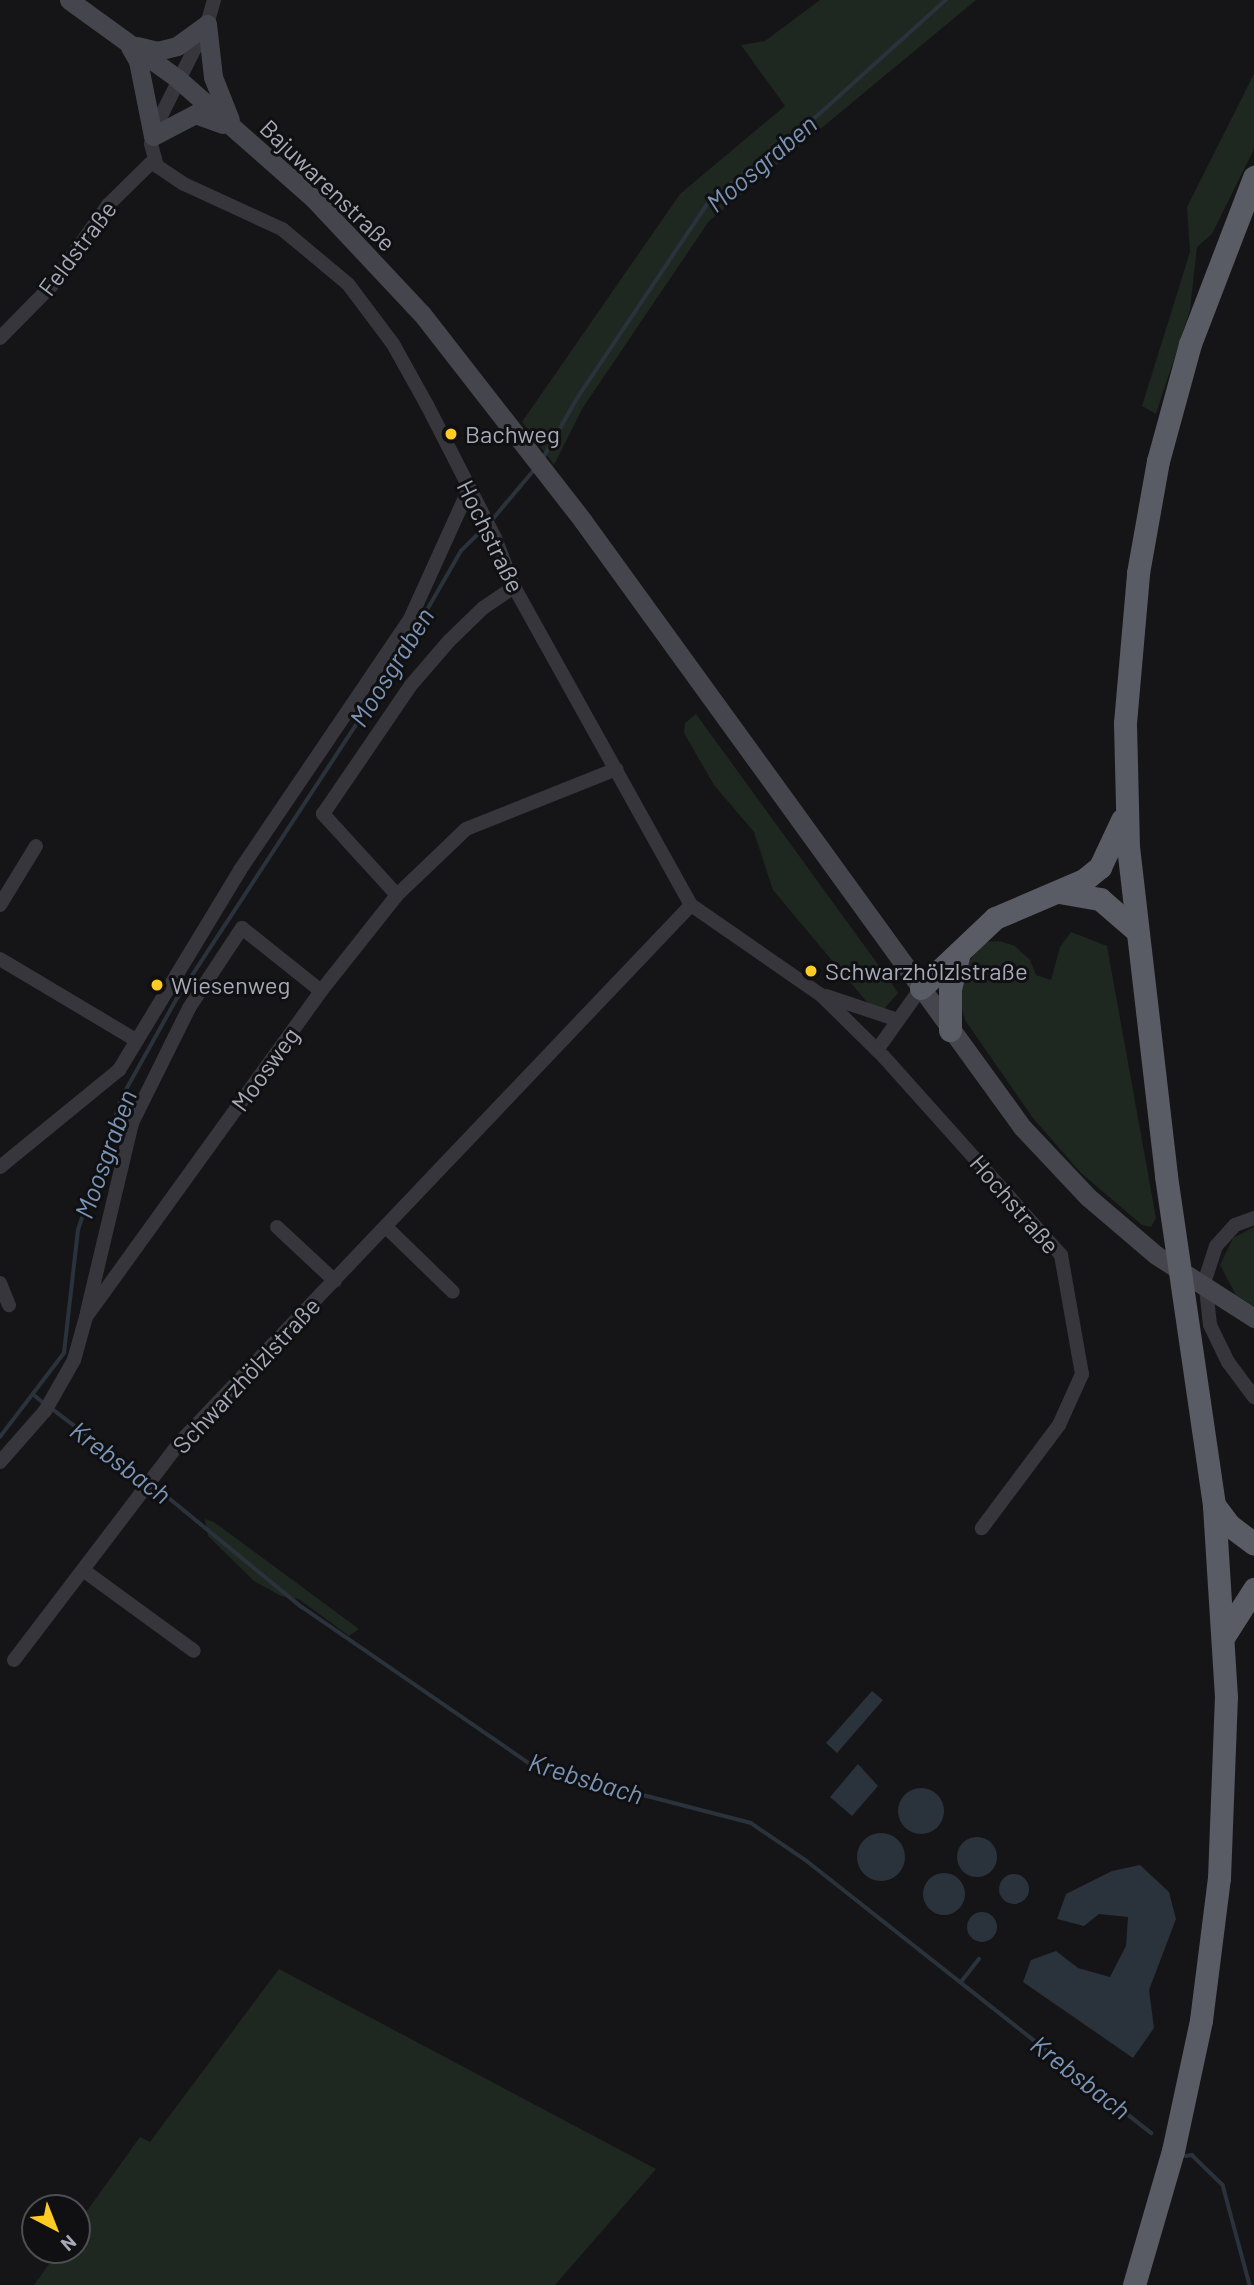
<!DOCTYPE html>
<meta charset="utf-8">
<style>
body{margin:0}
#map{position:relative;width:1254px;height:2285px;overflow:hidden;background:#151517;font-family:Barlow,sans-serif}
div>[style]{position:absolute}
.green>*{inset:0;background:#1f2721}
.water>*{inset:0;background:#2a323c}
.round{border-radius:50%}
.stream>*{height:3.5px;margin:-1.75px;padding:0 1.75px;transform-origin:1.75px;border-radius:1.75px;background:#2a323c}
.minor>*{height:14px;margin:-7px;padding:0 7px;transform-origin:7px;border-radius:7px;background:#36363c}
.secondary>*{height:19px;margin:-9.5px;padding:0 9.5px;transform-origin:9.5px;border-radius:9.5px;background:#44454d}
.trunk>*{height:23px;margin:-11.5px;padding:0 11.5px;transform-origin:11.5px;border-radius:11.5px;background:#595b65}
.dots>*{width:19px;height:19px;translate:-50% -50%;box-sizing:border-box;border:4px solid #101012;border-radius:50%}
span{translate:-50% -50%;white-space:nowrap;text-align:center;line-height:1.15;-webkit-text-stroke:6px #101012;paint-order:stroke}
.street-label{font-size:24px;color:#a6aab8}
.poi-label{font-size:24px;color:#a6aab8}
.left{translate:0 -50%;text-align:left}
.water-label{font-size:26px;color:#7a94b6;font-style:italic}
.north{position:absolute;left:21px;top:2194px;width:70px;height:70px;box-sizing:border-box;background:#101012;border:2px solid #4c4e54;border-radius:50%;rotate:138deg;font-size:19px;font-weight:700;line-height:28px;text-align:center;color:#a6aab8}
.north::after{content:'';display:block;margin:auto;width:24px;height:32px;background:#ffcc25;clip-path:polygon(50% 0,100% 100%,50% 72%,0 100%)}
</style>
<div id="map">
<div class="green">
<div style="clip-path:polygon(820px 0,976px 0,709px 221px,582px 409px,554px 465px,522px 422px,680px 194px,785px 106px,741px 45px,765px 41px)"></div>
<div style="clip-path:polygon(1254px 74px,1254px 149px,1212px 234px,1197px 247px,1190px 310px,1156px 414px,1142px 406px,1190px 252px,1187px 207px)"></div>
<div style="clip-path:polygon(696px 714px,890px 981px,898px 993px,883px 1010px,871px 1007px,773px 890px,754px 832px,714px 785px,684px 733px,685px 723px)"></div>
<div style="clip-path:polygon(1071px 932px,1107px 946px,1156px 1218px,1151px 1227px,1142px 1225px,1081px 1173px,1033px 1118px,965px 1020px,957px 990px,964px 968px,984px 942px,999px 941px,1015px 946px,1030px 960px,1036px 975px,1051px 980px,1060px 947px)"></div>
<div style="clip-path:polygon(1254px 1227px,1254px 1306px,1236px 1295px,1220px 1265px,1233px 1238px)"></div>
<div style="clip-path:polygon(205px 1519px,214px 1522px,359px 1629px,349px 1636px,299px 1599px,281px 1596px,254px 1581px,208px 1536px)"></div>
<div style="clip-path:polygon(279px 1969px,656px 2169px,555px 2285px,34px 2285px,59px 2250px,77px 2250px,77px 2225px,140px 2137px,150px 2142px)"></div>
</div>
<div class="water">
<div style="clip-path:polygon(872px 1691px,883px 1700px,837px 1753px,826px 1743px)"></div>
<div style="clip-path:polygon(858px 1764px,878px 1786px,852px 1816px,830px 1797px)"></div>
<div class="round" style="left:898px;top:1788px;width:46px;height:46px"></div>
<div class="round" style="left:857px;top:1833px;width:48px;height:48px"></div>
<div class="round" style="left:957px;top:1837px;width:40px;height:40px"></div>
<div style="clip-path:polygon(1140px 1865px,1169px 1892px,1176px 1919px,1149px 1990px,1154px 2028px,1133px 2058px,1023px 1982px,1031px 1960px,1056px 1951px,1078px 1968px,1110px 1977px,1126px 1946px,1128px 1917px,1099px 1914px,1084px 1926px,1057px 1919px,1066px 1894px,1112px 1871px)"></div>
<div class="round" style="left:923px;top:1873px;width:42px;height:42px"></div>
<div class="round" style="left:999px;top:1874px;width:30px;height:30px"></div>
<div class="round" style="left:967px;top:1912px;width:30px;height:30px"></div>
</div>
<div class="stream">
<div style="left:543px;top:458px;width:70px;rotate:-60.2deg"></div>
<div style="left:578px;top:397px;width:237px;rotate:-56.2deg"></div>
<div style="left:710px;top:200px;width:109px;rotate:-37.2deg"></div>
<div style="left:797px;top:134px;width:200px;rotate:-42deg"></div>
<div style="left:492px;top:520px;width:65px;rotate:-50deg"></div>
<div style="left:33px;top:1394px;width:16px;rotate:40deg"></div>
<div style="left:51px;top:1408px;width:118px;rotate:37.1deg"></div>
<div style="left:0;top:1437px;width:106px;rotate:-52.7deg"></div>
<div style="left:64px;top:1353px;width:124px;rotate:-83.5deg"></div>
<div style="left:78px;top:1230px;width:140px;rotate:-71.7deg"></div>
<div style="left:122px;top:1097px;width:111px;rotate:-60.9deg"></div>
<div style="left:176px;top:1000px;width:402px;rotate:-56.8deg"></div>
<div style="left:396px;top:664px;width:130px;rotate:-60.1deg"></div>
<div style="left:461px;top:551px;width:33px;rotate:-45deg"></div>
<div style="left:152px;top:1484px;width:194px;rotate:39.4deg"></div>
<div style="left:302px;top:1607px;width:283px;rotate:34.5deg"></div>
<div style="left:535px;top:1767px;width:223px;rotate:14.5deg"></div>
<div style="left:751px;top:1823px;width:68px;rotate:34.2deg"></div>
<div style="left:807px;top:1861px;width:439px;rotate:38.3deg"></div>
<div style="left:961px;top:1982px;width:29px;rotate:-52deg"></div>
<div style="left:1186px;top:2156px;width:6px;rotate:-9deg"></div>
<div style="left:1192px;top:2155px;width:43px;rotate:44.1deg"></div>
<div style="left:1223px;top:2185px;width:104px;rotate:74.9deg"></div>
</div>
<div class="minor">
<div style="left:214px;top:0;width:25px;rotate:106deg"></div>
<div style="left:207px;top:24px;width:119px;rotate:116.6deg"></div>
<div style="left:154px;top:130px;width:14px;rotate:102deg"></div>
<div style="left:151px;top:144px;width:23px;rotate:75deg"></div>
<div style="left:157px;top:166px;width:32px;rotate:34deg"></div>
<div style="left:184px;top:184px;width:108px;rotate:24.7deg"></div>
<div style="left:282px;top:229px;width:86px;rotate:39.8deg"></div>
<div style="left:348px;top:284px;width:75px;rotate:53.1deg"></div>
<div style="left:393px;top:344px;width:70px;rotate:60.9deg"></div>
<div style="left:427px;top:405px;width:149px;rotate:62.9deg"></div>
<div style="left:495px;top:538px;width:53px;rotate:68.8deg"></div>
<div style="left:514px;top:587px;width:364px;rotate:60.9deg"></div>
<div style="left:691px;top:905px;width:158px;rotate:34.7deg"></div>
<div style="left:821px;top:995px;width:88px;rotate:44.5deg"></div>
<div style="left:884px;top:1057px;width:266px;rotate:48.2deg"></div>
<div style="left:1061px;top:1255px;width:121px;rotate:80deg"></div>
<div style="left:1082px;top:1374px;width:56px;rotate:114.3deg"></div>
<div style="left:1059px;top:1425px;width:129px;rotate:126.8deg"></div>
<div style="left:0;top:338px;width:74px;rotate:-45.5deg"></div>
<div style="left:52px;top:285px;width:98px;rotate:-55deg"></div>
<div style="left:108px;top:205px;width:66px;rotate:-44.4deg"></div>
<div style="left:397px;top:895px;width:110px;rotate:-132.4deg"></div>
<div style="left:323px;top:814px;width:156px;rotate:-55.7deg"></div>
<div style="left:411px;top:685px;width:58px;rotate:-49.2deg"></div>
<div style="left:449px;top:641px;width:47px;rotate:-44.1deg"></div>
<div style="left:483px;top:608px;width:37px;rotate:-34deg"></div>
<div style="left:0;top:905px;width:69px;rotate:-58.6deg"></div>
<div style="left:0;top:959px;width:158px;rotate:30.8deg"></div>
<div style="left:826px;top:996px;width:73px;rotate:18.4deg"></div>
<div style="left:877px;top:1050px;width:76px;rotate:-54.6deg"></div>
<div style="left:0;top:1167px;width:154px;rotate:-39.2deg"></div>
<div style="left:119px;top:1070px;width:234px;rotate:-58.8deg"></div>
<div style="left:240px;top:870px;width:303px;rotate:-55.9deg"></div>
<div style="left:410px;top:619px;width:143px;rotate:-65.6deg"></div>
<div style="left:1254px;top:1218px;width:20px;rotate:160deg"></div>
<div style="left:1235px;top:1225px;width:28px;rotate:132deg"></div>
<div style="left:1216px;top:1246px;width:35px;rotate:108deg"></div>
<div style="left:1205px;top:1279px;width:46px;rotate:83.8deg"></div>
<div style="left:1210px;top:1325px;width:41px;rotate:64.1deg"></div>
<div style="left:1228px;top:1362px;width:44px;rotate:53.4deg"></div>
<div style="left:277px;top:1227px;width:79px;rotate:43deg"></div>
<div style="left:386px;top:1227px;width:93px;rotate:44.1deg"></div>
<div style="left:0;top:1283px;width:24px;rotate:68deg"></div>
<div style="left:87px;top:1312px;width:194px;rotate:-76.6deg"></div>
<div style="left:132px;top:1123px;width:128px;rotate:-63.6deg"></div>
<div style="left:189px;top:1008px;width:96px;rotate:-56.5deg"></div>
<div style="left:242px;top:928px;width:101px;rotate:38.6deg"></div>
<div style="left:0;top:1462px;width:68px;rotate:-48.6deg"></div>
<div style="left:45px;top:1411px;width:59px;rotate:-60.4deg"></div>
<div style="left:74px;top:1360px;width:45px;rotate:-74.4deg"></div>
<div style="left:86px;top:1317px;width:402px;rotate:-54.2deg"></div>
<div style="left:321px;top:991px;width:122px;rotate:-51.6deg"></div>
<div style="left:397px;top:895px;width:95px;rotate:-43.7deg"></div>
<div style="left:466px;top:829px;width:162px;rotate:-21.7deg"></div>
<div style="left:83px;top:1570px;width:137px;rotate:36.1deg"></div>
<div style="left:14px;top:1660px;width:274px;rotate:-52.7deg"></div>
<div style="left:180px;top:1442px;width:741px;rotate:-46.42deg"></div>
</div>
<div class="secondary">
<div style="left:69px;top:0;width:135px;rotate:35.9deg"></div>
<div style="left:178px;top:79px;width:180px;rotate:41.4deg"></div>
<div style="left:313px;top:198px;width:159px;rotate:46.8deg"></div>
<div style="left:422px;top:314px;width:262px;rotate:52.1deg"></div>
<div style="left:583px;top:521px;width:748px;rotate:54.08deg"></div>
<div style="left:1022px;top:1127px;width:96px;rotate:46.7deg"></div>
<div style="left:1088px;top:1197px;width:89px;rotate:40.5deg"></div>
<div style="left:1156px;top:1255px;width:117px;rotate:32.7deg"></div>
<div style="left:207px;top:24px;width:53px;rotate:83.5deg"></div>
<div style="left:213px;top:77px;width:46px;rotate:68.4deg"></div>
<div style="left:137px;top:46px;width:21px;rotate:14deg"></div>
<div style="left:157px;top:51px;width:21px;rotate:-14deg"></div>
<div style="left:177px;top:46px;width:37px;rotate:-36deg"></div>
<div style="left:130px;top:47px;width:16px;rotate:60deg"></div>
<div style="left:138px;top:61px;width:76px;rotate:78.7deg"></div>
<div style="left:153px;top:136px;width:47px;rotate:-27.6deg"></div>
<div style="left:195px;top:114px;width:29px;rotate:20deg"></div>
</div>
<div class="trunk">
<div style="left:1059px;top:892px;width:42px;rotate:9.7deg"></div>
<div style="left:1100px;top:899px;width:49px;rotate:40.9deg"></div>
<div style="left:921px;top:988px;width:102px;rotate:-43.4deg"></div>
<div style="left:995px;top:918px;width:97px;rotate:-23.1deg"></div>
<div style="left:1084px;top:880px;width:21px;rotate:-39deg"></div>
<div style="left:1100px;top:867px;width:52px;rotate:-64.9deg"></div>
<div style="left:950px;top:1030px;width:41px;rotate:-90deg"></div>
<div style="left:950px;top:989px;width:36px;rotate:-76deg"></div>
<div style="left:1214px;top:1505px;width:25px;rotate:53deg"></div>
<div style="left:1229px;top:1525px;width:31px;rotate:37deg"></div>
<div style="left:1224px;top:1636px;width:56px;rotate:-57.4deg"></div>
<div style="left:1134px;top:2285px;width:140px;rotate:-73.8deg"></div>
<div style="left:1173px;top:2151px;width:134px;rotate:-77.9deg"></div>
<div style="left:1201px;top:2020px;width:143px;rotate:-82.8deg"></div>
<div style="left:1219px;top:1878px;width:181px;rotate:-87.8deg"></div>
<div style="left:1226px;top:1697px;width:192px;rotate:-93.6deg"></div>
<div style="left:1214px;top:1505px;width:333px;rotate:-98.3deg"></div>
<div style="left:1166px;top:1175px;width:331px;rotate:-96.6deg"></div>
<div style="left:1128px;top:846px;width:123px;rotate:-91.4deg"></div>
<div style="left:1125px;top:723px;width:151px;rotate:-85deg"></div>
<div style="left:1138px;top:573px;width:114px;rotate:-79.9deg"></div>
<div style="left:1158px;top:461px;width:121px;rotate:-74.7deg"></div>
<div style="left:1190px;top:344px;width:179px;rotate:-69deg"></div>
</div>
<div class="dots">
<div style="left:451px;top:434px;background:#ffcc25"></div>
<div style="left:811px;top:971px;background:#ffcc25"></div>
<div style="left:157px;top:985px;background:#ffcc25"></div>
</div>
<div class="street-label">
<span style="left:328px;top:185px;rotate:44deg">Bajuwarenstraße</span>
<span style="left:77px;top:248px;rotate:-53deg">Feldstraße</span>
<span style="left:491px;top:536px;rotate:64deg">Hochstraße</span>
<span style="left:265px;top:1069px;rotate:-54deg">Moosweg</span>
<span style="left:1015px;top:1204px;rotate:49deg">Hochstraße</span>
<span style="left:246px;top:1375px;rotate:-47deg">Schwarzhölzlstraße</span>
</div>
<div class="poi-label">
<span class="left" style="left:465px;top:434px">Bachweg</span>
<span class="left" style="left:825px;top:971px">Schwarzhölzlstraße</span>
<span class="left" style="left:171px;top:985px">Wiesenweg</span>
</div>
<div class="water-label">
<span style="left:761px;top:163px;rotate:-40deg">Moosgraben</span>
<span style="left:391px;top:667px;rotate:-58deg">Moosgraben</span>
<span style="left:105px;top:1154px;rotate:-70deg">Moosgraben</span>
<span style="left:121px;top:1462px;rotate:37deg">Krebsbach</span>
<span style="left:586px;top:1778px;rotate:17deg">Krebsbach</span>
<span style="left:1081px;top:2077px;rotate:38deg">Krebsbach</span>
</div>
<div class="north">N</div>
</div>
